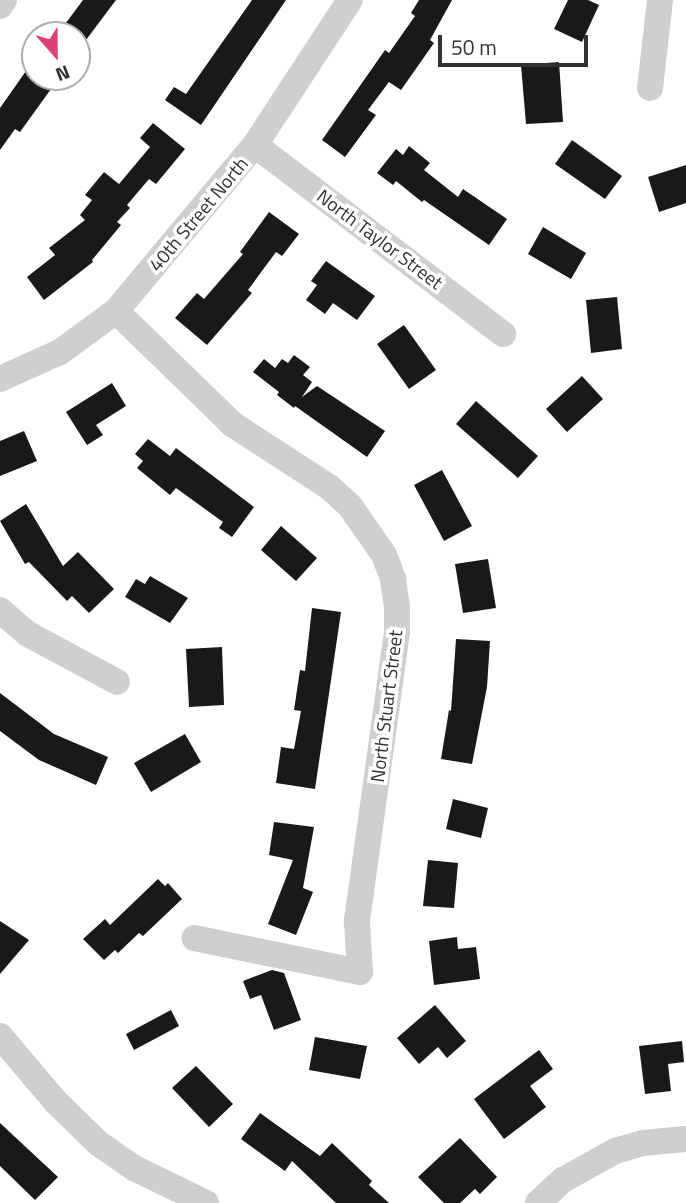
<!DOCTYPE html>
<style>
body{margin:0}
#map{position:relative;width:686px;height:1203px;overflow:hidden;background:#fff;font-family:"Titillium Web",sans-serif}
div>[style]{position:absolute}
.building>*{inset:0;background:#191919}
.minor>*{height:26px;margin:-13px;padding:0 13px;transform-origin:13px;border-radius:13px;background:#cfcfcf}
span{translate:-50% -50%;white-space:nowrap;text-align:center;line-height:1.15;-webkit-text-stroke:7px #fff;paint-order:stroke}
.street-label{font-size:19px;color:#323232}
.north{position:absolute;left:21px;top:21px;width:70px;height:70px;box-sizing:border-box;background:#fff;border:2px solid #adadad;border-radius:50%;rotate:159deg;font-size:19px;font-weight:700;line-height:28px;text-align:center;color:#323232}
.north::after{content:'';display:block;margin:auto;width:24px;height:32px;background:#dd4077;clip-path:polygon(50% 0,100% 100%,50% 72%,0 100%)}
.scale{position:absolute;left:438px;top:35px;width:150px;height:32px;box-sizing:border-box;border:4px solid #323232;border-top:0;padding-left:9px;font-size:21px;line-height:24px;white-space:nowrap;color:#323232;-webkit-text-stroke:5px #fff;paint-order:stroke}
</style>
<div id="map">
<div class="building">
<div style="clip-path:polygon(83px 0,116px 0,77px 52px,77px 35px,57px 35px)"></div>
<div style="clip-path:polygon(252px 0,286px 0,201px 125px,165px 100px,174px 87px,186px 94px)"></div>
<div style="clip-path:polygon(419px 0,452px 0,430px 40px,434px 43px,401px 90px,389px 82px,368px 110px,376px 115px,345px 157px,322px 140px,385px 50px,389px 53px,415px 16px,411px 13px)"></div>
<div style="clip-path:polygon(568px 0,588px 0,599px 5px,582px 42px,554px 29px)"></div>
<div style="clip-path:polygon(559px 62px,563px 122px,526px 124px,521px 65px)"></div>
<div style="clip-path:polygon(26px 71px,51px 89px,20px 132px,15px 129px,0 150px,0 108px)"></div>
<div style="clip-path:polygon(153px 123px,185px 149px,156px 184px,149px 179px,127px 205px,130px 208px,117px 222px,121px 225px,92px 260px,93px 262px,44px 300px,27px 277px,55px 255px,49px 248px,85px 220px,80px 215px,92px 200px,85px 195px,104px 172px,119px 184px,150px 147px,140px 138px)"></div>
<div style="clip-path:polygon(572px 140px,622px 176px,605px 199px,555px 164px)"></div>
<div style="clip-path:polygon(409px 146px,430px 163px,424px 170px,458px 197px,463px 189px,507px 219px,489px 245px,424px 200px,422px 202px,396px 181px,393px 185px,377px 173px,396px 149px,403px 155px)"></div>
<div style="clip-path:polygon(686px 165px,686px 203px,659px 212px,648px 177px)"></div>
<div style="clip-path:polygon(269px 212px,299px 234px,282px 256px,276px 252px,248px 290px,252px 293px,207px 345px,175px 318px,197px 293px,204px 299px,243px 254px,240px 252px)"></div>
<div style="clip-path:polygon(543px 227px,586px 253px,571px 279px,528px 254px)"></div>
<div style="clip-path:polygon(326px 261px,375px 296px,357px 320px,333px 303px,325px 314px,306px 300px,317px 285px,311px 281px)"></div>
<div style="clip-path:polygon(617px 297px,622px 349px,591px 353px,586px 300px)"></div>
<div style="clip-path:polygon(404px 325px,436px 370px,409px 389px,377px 344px)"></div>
<div style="clip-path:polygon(294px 355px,310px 367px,303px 375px,312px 382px,302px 397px,317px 386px,385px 431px,367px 457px,295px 406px,294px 408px,277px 395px,279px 392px,253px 372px,264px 359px,275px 368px,282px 359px,288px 363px)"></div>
<div style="clip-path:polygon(582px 376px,603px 399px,567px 432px,546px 409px)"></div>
<div style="clip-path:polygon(112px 383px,126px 406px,96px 425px,103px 435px,87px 445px,66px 412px)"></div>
<div style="clip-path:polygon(476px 401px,538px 456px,518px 478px,456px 424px)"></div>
<div style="clip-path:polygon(24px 431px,37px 461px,0 476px,0 441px)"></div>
<div style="clip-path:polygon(148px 439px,170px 456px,176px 448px,254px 507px,232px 537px,219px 528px,223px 522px,176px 488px,170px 495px,137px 468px,143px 461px,135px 454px)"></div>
<div style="clip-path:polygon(442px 470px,472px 526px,444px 541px,414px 485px)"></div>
<div style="clip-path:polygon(26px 504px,63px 566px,78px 552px,114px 589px,89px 613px,72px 596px,67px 601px,29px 562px,25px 564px,0 521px)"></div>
<div style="clip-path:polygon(281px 526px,317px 558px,296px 581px,261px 550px)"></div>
<div style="clip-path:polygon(488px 559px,496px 608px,463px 613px,455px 564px)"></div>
<div style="clip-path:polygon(150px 576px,188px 598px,170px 623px,125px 597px,136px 579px,145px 584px)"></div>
<div style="clip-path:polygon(312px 608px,341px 612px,315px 789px,276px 783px,281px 747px,294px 749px,301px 711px,294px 710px,300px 670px,305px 671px)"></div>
<div style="clip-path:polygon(456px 639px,490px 641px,487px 687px,472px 764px,441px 759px,449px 710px,451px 711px)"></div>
<div style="clip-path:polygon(222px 647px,224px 705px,189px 707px,186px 649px)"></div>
<div style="clip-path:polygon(0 693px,54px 734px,108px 757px,96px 785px,39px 760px,0 731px)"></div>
<div style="clip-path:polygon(185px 734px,201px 762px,151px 792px,134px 763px)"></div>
<div style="clip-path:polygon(453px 799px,488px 808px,481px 838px,446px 829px)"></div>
<div style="clip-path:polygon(274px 822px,314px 827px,303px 888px,313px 892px,296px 935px,268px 924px,293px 860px,269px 855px)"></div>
<div style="clip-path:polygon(428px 860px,458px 863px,454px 908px,423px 906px)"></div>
<div style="clip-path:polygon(158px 879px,165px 886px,168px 883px,182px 899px,143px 936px,139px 933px,118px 953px,115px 950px,104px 960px,83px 939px,105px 919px,110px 925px)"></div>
<div style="clip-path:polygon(0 921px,29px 940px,0 974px)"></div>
<div style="clip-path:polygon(457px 937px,458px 949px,476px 947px,480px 979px,434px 985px,429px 941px)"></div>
<div style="clip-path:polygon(272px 970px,284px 973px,301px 1020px,274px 1030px,261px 995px,250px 999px,243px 981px)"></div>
<div style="clip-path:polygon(435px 1005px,466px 1041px,447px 1058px,438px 1047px,419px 1064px,397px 1038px)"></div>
<div style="clip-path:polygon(171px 1010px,179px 1026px,134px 1050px,126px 1034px)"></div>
<div style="clip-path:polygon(315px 1037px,367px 1046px,360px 1079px,309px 1070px)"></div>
<div style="clip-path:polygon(682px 1041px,684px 1062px,668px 1064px,671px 1091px,645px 1094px,639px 1046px)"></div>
<div style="clip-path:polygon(539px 1050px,553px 1069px,530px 1086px,546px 1107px,504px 1139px,474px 1099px)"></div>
<div style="clip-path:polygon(196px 1066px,233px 1104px,209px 1127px,172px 1088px)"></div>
<div style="clip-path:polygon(260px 1113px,320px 1156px,332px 1143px,372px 1181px,369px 1185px,389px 1203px,336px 1203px,292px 1161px,285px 1171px,241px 1139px)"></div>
<div style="clip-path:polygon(0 1123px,58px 1177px,35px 1200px,0 1166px)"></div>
<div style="clip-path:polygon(460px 1138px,497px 1177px,480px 1194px,475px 1189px,460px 1203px,444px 1203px,418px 1177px)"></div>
</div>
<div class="minor">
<div style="left:0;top:6px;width:7px;rotate:-56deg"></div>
<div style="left:650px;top:88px;width:89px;rotate:-83.5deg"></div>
<div style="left:255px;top:145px;width:312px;rotate:37.3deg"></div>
<div style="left:116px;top:311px;width:162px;rotate:44.2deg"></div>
<div style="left:232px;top:424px;width:116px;rotate:33deg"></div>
<div style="left:329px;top:487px;width:28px;rotate:42deg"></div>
<div style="left:350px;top:506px;width:60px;rotate:55.2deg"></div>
<div style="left:384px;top:555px;width:26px;rotate:69deg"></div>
<div style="left:393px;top:579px;width:28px;rotate:82deg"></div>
<div style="left:397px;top:607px;width:25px;rotate:90deg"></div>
<div style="left:397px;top:632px;width:293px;rotate:97.9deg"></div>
<div style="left:357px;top:922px;width:50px;rotate:86.6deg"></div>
<div style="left:360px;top:972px;width:169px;rotate:-168.4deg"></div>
<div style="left:0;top:379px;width:66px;rotate:-24.2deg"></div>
<div style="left:60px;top:352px;width:69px;rotate:-36.2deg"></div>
<div style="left:116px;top:311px;width:217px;rotate:-50.1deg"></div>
<div style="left:255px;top:145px;width:173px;rotate:-56.8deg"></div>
<div style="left:0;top:610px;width:37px;rotate:41deg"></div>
<div style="left:28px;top:634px;width:101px;rotate:28.3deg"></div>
<div style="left:0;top:1036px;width:87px;rotate:49.7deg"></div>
<div style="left:56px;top:1102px;width:59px;rotate:44.3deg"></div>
<div style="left:98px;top:1143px;width:44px;rotate:34.8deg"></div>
<div style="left:134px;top:1168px;width:80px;rotate:25.9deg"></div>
<div style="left:538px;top:1203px;width:34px;rotate:-43deg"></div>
<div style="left:563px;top:1180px;width:60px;rotate:-29.1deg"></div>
<div style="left:615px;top:1151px;width:29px;rotate:-16deg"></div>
<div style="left:643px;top:1143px;width:43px;rotate:-5.3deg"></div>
</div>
<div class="street-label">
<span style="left:198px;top:214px;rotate:-50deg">40th Street North</span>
<span style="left:380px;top:239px;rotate:37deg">North Taylor Street</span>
<span style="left:386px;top:706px;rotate:-83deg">North Stuart Street</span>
</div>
<div class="north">N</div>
<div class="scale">50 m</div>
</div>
